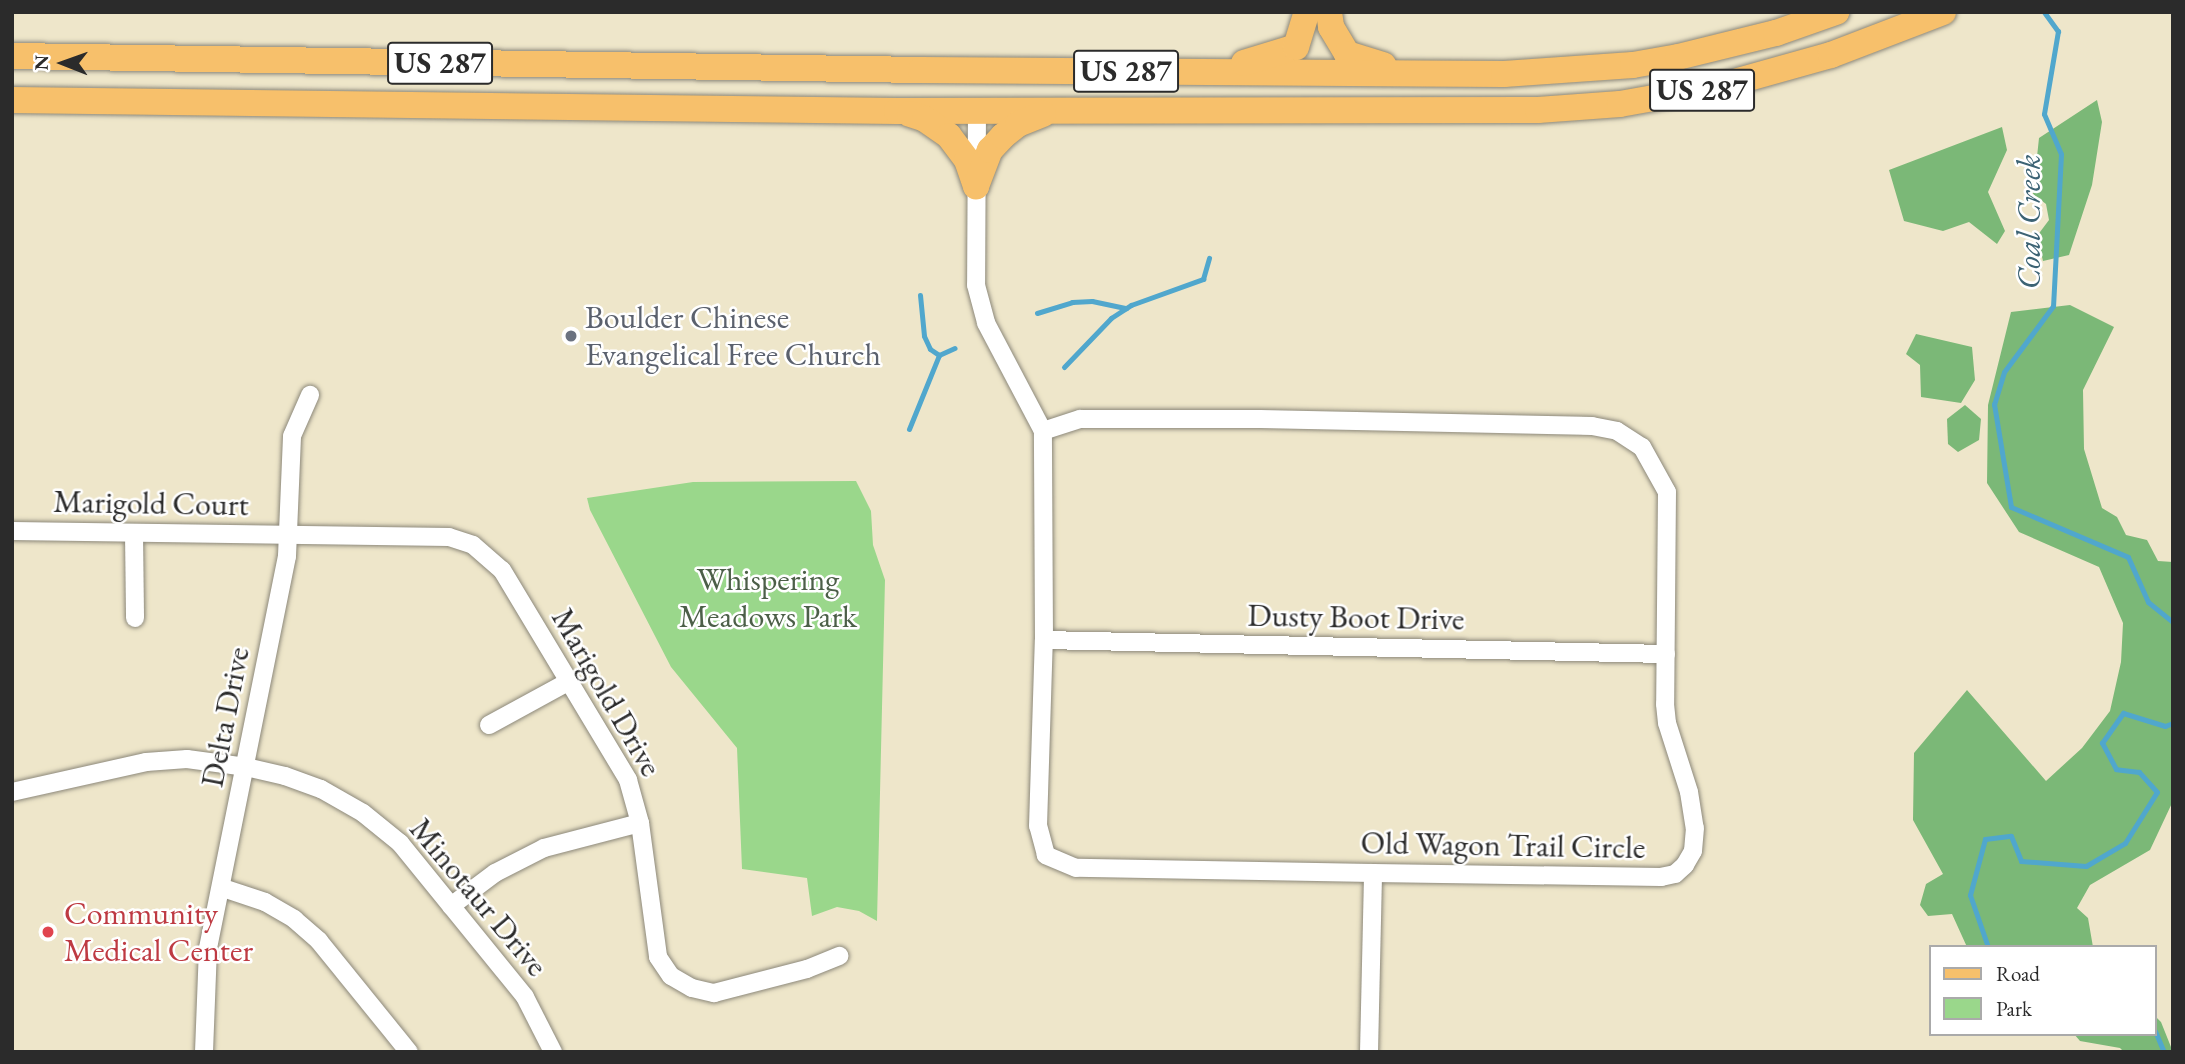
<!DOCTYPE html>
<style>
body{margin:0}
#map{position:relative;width:2185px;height:1064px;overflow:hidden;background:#eee6ca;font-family:"EB Garamond",serif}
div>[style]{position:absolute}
.green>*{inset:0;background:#9ad78b}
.forest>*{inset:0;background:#7bb877}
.stream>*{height:5px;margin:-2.5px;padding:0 2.5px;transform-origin:2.5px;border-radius:2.5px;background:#50a7cd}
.roads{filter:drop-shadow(0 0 2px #8c887a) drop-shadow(0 0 2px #8c887a)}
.minor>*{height:18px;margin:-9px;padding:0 9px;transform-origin:9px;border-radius:9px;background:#fff}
.primary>*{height:26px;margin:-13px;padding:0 13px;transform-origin:13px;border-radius:13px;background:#f7c06b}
.dots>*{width:19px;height:19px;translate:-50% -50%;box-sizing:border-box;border:4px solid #fff;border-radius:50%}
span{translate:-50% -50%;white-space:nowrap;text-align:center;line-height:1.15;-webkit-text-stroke:5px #fff;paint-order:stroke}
.shield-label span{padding:2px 5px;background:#fff;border:2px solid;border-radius:5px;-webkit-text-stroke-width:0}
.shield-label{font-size:30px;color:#2b2b2b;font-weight:700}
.worship-label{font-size:32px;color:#5b616d}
.left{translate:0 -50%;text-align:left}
.street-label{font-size:32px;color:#2b2b2b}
.park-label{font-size:32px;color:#4c5f48}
.health-label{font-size:32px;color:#be3a42}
.water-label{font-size:33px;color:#3c6374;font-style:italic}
.frame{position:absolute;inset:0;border:14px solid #2b2b2b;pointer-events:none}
.legend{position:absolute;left:1929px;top:945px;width:228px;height:91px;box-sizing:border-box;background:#fff;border:2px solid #aaa;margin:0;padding:9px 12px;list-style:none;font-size:21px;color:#2b2b2b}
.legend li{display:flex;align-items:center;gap:14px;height:35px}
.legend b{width:35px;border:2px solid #aaa}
.north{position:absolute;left:28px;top:28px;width:70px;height:70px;-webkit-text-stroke:5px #fff;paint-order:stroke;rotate:271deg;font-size:19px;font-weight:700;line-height:28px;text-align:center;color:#2b2b2b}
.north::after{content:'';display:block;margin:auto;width:24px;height:32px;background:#2b2b2b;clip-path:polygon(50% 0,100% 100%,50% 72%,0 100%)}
</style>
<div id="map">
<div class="green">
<div style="clip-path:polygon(856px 481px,871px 511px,873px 545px,885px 580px,877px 921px,859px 911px,837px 907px,812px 916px,807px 878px,742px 869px,737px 748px,671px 667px,590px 510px,587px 498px,693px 482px)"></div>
</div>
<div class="forest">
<div style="clip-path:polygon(2097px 100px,2102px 122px,2092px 185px,2069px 255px,2043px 261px,2037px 236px,2049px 220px,2046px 204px,2033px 194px,2039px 138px)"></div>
<div style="clip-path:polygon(2002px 127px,2007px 150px,1988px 192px,2005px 231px,1997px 244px,1969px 222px,1943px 231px,1904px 221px,1889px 170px)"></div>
<div style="clip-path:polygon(2070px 305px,2114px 327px,2083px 390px,2084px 449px,2102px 508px,2117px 517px,2126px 535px,2147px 540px,2158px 561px,2173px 562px,2173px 801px,2150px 850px,2090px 885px,2077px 908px,2088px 918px,2093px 947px,1967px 947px,1952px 914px,1928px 916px,1920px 905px,1926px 884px,1943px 874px,1913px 820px,1914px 753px,1967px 690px,2046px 781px,2082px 748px,2110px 711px,2121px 662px,2123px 623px,2099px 567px,2019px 532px,1987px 483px,1988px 405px,2011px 312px)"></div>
<div style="clip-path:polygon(1916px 334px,1972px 347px,1975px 380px,1961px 403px,1921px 397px,1920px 365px,1906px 354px)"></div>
<div style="clip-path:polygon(1965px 405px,1981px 419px,1979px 440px,1958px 452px,1948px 444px,1947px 419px)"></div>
<div style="clip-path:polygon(2155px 1016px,2161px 1022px,2173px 1052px,2124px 1052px,2120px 1048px,2080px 1041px,2074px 1034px,2155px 1034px)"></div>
</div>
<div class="stream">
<div style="left:2044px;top:12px;width:24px;rotate:54deg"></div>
<div style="left:2058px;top:31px;width:84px;rotate:99.6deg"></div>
<div style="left:2044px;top:114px;width:43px;rotate:67deg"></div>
<div style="left:2061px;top:154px;width:152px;rotate:93deg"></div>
<div style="left:2053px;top:306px;width:82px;rotate:126.6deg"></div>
<div style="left:2004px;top:372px;width:34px;rotate:107deg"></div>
<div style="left:1994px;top:404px;width:104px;rotate:80.6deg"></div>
<div style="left:2011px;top:507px;width:127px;rotate:23.1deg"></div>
<div style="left:2128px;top:557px;width:49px;rotate:66deg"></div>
<div style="left:2148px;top:602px;width:32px;rotate:39deg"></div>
<div style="left:920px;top:295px;width:41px;rotate:84.4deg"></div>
<div style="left:924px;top:336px;width:14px;rotate:65deg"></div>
<div style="left:930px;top:349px;width:11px;rotate:34deg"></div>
<div style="left:1037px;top:313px;width:37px;rotate:-17deg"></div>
<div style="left:1072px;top:302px;width:20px;rotate:-3deg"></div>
<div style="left:1092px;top:301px;width:35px;rotate:12deg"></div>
<div style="left:1064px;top:367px;width:68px;rotate:-46.2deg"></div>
<div style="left:1111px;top:318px;width:24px;rotate:-33deg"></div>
<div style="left:1131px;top:305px;width:77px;rotate:-19.9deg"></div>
<div style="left:1203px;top:279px;width:22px;rotate:-74deg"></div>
<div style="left:909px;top:429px;width:80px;rotate:-67.9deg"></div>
<div style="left:939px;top:355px;width:17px;rotate:-24deg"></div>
<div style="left:1988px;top:947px;width:55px;rotate:-109.1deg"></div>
<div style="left:1970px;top:895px;width:58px;rotate:-75deg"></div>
<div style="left:1985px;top:839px;width:26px;rotate:-7deg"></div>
<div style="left:2011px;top:836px;width:27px;rotate:68deg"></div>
<div style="left:2021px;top:861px;width:65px;rotate:4.4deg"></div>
<div style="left:2086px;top:866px;width:45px;rotate:-30.5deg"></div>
<div style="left:2125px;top:843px;width:60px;rotate:-57.9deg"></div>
<div style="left:2157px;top:792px;width:27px;rotate:-132deg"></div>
<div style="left:2139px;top:772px;width:23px;rotate:-173deg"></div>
<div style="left:2116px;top:769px;width:30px;rotate:-118deg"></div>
<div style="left:2102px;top:743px;width:37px;rotate:-55deg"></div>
<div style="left:2123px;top:713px;width:44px;rotate:17.2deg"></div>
<div style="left:2165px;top:726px;width:9px;rotate:-21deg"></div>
<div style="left:2155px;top:1031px;width:23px;rotate:67deg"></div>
</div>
<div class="roads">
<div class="minor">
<div style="left:977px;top:109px;width:176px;rotate:90.3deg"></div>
<div style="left:976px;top:285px;width:39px;rotate:75deg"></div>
<div style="left:986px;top:323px;width:122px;rotate:62.2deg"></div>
<div style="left:1080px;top:419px;width:180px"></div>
<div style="left:1260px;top:419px;width:332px;rotate:1.2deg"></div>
<div style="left:1592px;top:426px;width:25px;rotate:11deg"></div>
<div style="left:1617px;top:431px;width:30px;rotate:33deg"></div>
<div style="left:1642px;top:447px;width:51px;rotate:60.9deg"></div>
<div style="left:1667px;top:492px;width:212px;rotate:90.5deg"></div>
<div style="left:1665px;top:704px;width:19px;rotate:84deg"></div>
<div style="left:1667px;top:723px;width:72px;rotate:72.3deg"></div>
<div style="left:1689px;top:792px;width:36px;rotate:81deg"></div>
<div style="left:1695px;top:828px;width:23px;rotate:95deg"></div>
<div style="left:1693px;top:851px;width:16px;rotate:120deg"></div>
<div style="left:1685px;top:865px;width:13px;rotate:138deg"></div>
<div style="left:1675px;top:874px;width:14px;rotate:168deg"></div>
<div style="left:1661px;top:877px;width:288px;rotate:-179.2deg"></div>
<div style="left:1373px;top:873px;width:297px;rotate:-179deg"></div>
<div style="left:1076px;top:868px;width:33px;rotate:-157deg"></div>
<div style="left:1046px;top:855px;width:30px;rotate:-105deg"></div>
<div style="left:1038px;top:826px;width:186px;rotate:-88.2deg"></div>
<div style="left:1044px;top:640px;width:209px;rotate:-90.3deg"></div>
<div style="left:1043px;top:431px;width:39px;rotate:-18deg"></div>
<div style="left:12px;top:531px;width:437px;rotate:0.8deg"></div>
<div style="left:449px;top:537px;width:25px;rotate:18deg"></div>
<div style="left:473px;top:545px;width:38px;rotate:41deg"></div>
<div style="left:502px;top:570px;width:245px;rotate:59deg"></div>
<div style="left:628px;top:780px;width:45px;rotate:74.4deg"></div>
<div style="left:640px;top:823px;width:135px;rotate:82.3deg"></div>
<div style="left:658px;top:957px;width:23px;rotate:56deg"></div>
<div style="left:671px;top:976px;width:24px;rotate:30deg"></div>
<div style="left:692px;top:988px;width:23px;rotate:13deg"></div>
<div style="left:714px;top:993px;width:96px;rotate:-14.5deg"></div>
<div style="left:807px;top:969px;width:35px;rotate:-22deg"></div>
<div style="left:134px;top:533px;width:85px;rotate:89.3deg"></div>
<div style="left:1044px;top:640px;width:622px;rotate:1.29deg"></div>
<div style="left:489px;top:725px;width:90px;rotate:-28.6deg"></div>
<div style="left:12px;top:792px;width:137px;rotate:-12.6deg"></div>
<div style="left:146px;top:762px;width:41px;rotate:-4.2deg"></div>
<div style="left:187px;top:759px;width:60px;rotate:7.7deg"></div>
<div style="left:246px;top:767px;width:40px;rotate:13deg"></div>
<div style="left:285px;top:776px;width:38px;rotate:20deg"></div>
<div style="left:321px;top:789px;width:48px;rotate:29.7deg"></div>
<div style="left:363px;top:813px;width:48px;rotate:39deg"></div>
<div style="left:400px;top:843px;width:198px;rotate:50.9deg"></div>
<div style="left:525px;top:997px;width:62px;rotate:63deg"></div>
<div style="left:223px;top:888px;width:44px;rotate:18.4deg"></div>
<div style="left:265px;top:902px;width:34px;rotate:30deg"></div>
<div style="left:294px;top:919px;width:33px;rotate:41deg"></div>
<div style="left:319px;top:941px;width:143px;rotate:51deg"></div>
<div style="left:451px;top:906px;width:55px;rotate:-36.9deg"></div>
<div style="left:495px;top:873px;width:55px;rotate:-27deg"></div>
<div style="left:544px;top:848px;width:99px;rotate:-14.6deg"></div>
<div style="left:204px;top:1052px;width:104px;rotate:-87.8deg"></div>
<div style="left:208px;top:948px;width:400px;rotate:-78.6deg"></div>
<div style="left:287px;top:556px;width:120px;rotate:-87.6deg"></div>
<div style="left:292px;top:436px;width:45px;rotate:-66.3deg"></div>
<div style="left:1369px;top:1052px;width:179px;rotate:-88.7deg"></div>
</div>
<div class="primary">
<div style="left:1329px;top:12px;width:15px;rotate:82deg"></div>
<div style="left:1331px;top:27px;width:31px;rotate:59deg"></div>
<div style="left:1347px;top:54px;width:38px;rotate:17deg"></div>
<div style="left:12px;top:56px;width:909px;rotate:0.88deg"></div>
<div style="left:921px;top:70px;width:583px;rotate:0.39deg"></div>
<div style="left:1504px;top:74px;width:129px;rotate:-4deg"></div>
<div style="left:1633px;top:65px;width:46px;rotate:-10.1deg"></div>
<div style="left:1678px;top:57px;width:101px;rotate:-13.8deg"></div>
<div style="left:1776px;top:33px;width:64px;rotate:-19.3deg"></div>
<div style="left:1244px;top:63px;width:54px;rotate:-17.1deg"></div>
<div style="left:1296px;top:47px;width:37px;rotate:-73deg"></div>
<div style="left:12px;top:100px;width:885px;rotate:0.71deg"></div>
<div style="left:897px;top:111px;width:641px;rotate:-0.09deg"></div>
<div style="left:1538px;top:110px;width:82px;rotate:-4.2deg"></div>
<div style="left:1620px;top:104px;width:102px;rotate:-10.2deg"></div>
<div style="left:1720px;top:86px;width:115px;rotate:-15.6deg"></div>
<div style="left:1831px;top:55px;width:120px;rotate:-21deg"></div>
<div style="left:910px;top:114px;width:16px;rotate:18deg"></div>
<div style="left:925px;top:119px;width:29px;rotate:35deg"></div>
<div style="left:949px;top:136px;width:30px;rotate:53deg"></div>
<div style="left:967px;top:160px;width:28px;rotate:71deg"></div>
<div style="left:976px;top:186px;width:39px;rotate:-69deg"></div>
<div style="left:990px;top:150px;width:19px;rotate:-47deg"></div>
<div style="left:1003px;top:136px;width:19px;rotate:-39deg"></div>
<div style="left:1018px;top:124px;width:27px;rotate:-22deg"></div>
</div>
</div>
<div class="dots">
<div style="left:571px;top:336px;background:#6b7280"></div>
<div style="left:48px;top:932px;background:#e0444e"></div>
</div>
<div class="shield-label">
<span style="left:440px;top:63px">US 287</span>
<span style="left:1126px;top:71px">US 287</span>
<span style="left:1702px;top:90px">US 287</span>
</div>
<div class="worship-label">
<span class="left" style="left:585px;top:336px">Boulder Chinese<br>Evangelical Free Church</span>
</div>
<div class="street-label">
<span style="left:151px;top:503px;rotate:1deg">Marigold Court</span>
<span style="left:1356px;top:617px;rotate:1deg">Dusty Boot Drive</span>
<span style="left:607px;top:692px;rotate:60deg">Marigold Drive</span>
<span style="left:225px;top:717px;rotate:-79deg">Delta Drive</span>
<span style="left:1503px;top:845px;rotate:1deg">Old Wagon Trail Circle</span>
<span style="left:479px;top:897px;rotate:50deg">Minotaur Drive</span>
</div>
<div class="park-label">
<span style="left:768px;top:598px">Whispering<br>Meadows Park</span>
</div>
<div class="health-label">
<span class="left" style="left:64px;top:932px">Community<br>Medical Center</span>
</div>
<div class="water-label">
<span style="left:2029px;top:222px;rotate:-90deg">Coal Creek</span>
</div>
<div class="frame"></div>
<ul class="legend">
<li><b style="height:9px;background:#f7c06b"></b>Road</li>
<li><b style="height:19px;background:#9ad78b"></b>Park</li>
</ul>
<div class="north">N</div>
</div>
